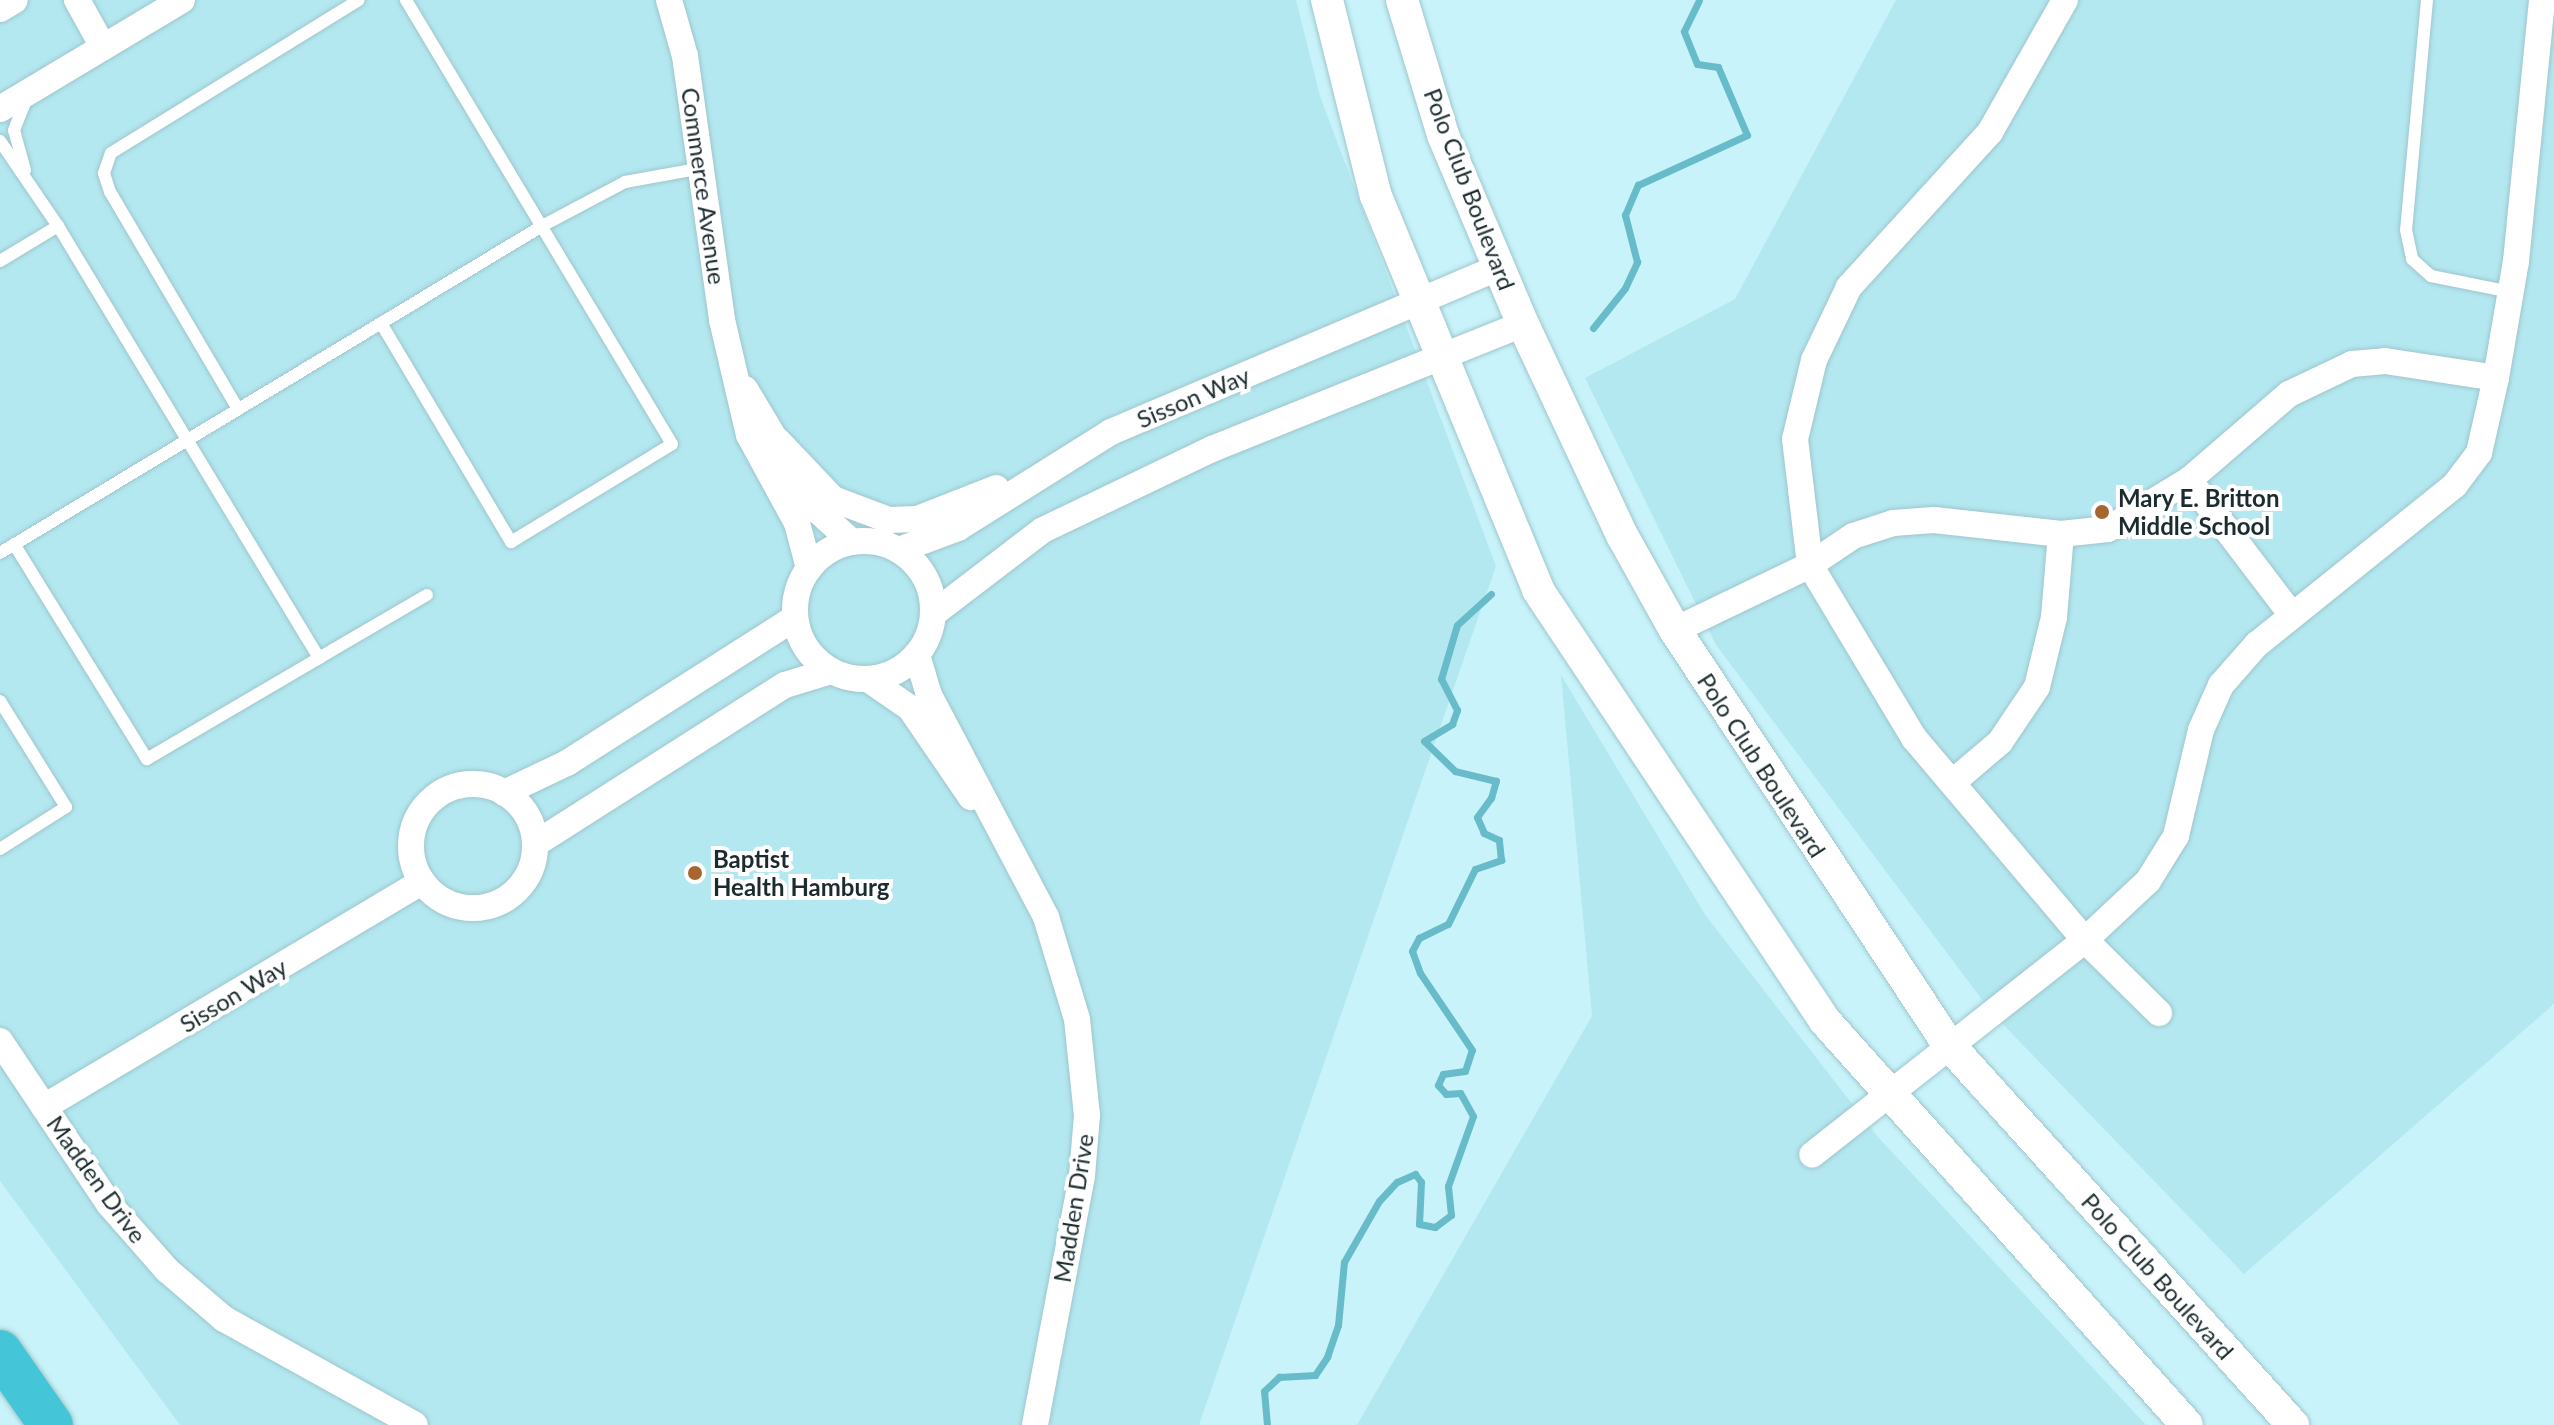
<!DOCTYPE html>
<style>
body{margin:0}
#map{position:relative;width:2554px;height:1425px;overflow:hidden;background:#c9f3fa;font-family:Lato,sans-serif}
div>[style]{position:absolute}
.built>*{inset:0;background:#b4e8f0}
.stream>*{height:7px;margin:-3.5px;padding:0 3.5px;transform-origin:3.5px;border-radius:3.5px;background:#68bbc8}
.roads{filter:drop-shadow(0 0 2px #9ec6cd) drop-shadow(0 0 2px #9ec6cd)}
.service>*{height:12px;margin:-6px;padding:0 6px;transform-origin:6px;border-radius:6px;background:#fff}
.minor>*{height:26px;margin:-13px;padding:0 13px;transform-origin:13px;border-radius:13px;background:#fff}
.minor>.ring{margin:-13px;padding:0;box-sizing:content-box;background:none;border:26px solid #fff;border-radius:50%}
.tertiary>*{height:32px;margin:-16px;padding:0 16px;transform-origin:16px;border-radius:16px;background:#fff}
.motorway>*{height:44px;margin:-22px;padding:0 22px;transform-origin:22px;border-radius:22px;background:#45c6d8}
.dots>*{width:22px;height:22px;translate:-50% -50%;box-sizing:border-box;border:4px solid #fff;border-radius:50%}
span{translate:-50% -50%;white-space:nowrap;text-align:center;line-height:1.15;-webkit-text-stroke:8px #fff;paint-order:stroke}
.street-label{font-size:24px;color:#1c2c2e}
.poi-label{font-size:24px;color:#1c2c2e;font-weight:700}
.left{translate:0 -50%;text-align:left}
</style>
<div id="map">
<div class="built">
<div style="clip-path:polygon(0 0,1296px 0,1320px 96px,1496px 566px,1199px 1425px,180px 1425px,0 1181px)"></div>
<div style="clip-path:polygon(1896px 0,2554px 0,2554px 1004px,2244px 1274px,1992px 1013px,1716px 645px,1585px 378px,1735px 299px)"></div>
<div style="clip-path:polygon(1561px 675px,1706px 916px,1878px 1137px,2146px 1425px,1357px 1425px,1592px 1016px)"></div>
</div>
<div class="stream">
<div style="left:1593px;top:328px;width:51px;rotate:-51.3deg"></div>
<div style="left:1625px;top:288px;width:29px;rotate:-65deg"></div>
<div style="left:1637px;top:262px;width:49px;rotate:-104.3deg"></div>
<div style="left:1625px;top:215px;width:33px;rotate:-67deg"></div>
<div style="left:1638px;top:185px;width:120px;rotate:-24.6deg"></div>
<div style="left:1747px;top:135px;width:74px;rotate:-113.1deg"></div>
<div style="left:1718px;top:67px;width:21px;rotate:-172deg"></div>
<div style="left:1697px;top:64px;width:35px;rotate:-112deg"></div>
<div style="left:1684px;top:31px;width:34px;rotate:-64deg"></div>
<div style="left:1267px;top:1425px;width:34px;rotate:-95deg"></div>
<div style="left:1264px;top:1391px;width:21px;rotate:-43deg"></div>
<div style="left:1279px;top:1377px;width:36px;rotate:-3deg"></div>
<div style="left:1315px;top:1375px;width:22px;rotate:-56deg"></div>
<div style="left:1327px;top:1357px;width:34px;rotate:-71deg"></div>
<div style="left:1338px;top:1325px;width:63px;rotate:-84.6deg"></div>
<div style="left:1344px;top:1262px;width:70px;rotate:-60.2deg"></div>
<div style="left:1379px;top:1201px;width:26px;rotate:-47deg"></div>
<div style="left:1397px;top:1182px;width:20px;rotate:-24deg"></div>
<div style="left:1415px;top:1174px;width:10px;rotate:53deg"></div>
<div style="left:1421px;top:1182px;width:42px;rotate:92.7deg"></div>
<div style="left:1419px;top:1224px;width:16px;rotate:11deg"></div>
<div style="left:1435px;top:1227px;width:20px;rotate:-37deg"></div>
<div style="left:1451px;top:1215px;width:29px;rotate:-96deg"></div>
<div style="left:1448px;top:1186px;width:74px;rotate:-70.3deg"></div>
<div style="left:1473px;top:1116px;width:26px;rotate:-119deg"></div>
<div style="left:1460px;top:1093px;width:14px;rotate:176deg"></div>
<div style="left:1446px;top:1094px;width:12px;rotate:-132deg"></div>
<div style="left:1438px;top:1085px;width:12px;rotate:-66deg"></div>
<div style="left:1443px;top:1074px;width:22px;rotate:-8deg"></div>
<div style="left:1465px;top:1071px;width:22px;rotate:-72deg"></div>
<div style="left:1472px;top:1050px;width:93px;rotate:-124deg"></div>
<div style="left:1420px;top:973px;width:23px;rotate:-110deg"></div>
<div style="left:1412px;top:951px;width:15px;rotate:-62deg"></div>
<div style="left:1419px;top:938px;width:32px;rotate:-26deg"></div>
<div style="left:1448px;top:924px;width:61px;rotate:-63.9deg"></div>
<div style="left:1475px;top:869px;width:28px;rotate:-19deg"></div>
<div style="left:1501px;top:860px;width:20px;rotate:-96deg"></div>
<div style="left:1499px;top:840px;width:17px;rotate:-155deg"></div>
<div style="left:1484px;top:833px;width:17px;rotate:-114deg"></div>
<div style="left:1477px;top:817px;width:24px;rotate:-54deg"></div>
<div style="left:1491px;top:798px;width:18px;rotate:-74deg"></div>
<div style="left:1496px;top:781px;width:42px;rotate:-166.3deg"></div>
<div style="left:1455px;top:771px;width:43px;rotate:-135.9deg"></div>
<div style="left:1424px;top:741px;width:33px;rotate:-31deg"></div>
<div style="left:1452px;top:724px;width:15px;rotate:-70deg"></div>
<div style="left:1457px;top:710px;width:35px;rotate:-117deg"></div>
<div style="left:1441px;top:679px;width:56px;rotate:-73.5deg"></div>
<div style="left:1457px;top:625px;width:46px;rotate:-42.4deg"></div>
</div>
<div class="roads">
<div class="service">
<div style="left:2427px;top:0;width:231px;rotate:95.2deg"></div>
<div style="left:2406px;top:230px;width:30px;rotate:78deg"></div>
<div style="left:2412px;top:259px;width:25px;rotate:42deg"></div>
<div style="left:2431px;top:276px;width:82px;rotate:11.3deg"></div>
<div style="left:0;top:141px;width:103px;rotate:55.7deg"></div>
<div style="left:25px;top:170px;width:41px;rotate:-105.4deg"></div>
<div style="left:14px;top:130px;width:31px;rotate:-68deg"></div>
<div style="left:0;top:261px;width:68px;rotate:-31.1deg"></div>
<div style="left:58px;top:226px;width:505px;rotate:58.86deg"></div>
<div style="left:319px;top:658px;width:125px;rotate:-30.3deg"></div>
<div style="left:381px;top:323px;width:255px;rotate:59.3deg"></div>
<div style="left:511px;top:542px;width:188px;rotate:-31.3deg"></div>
<div style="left:672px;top:444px;width:518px;rotate:-120.93deg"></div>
<div style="left:238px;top:409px;width:252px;rotate:-120.5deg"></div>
<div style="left:110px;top:192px;width:20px;rotate:-108deg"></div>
<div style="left:104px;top:173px;width:21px;rotate:-71deg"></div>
<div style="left:111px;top:153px;width:291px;rotate:-31.7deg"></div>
<div style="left:14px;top:544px;width:253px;rotate:58.3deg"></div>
<div style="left:147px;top:759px;width:199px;rotate:-30.4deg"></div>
<div style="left:0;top:553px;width:633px;rotate:-31.1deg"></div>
<div style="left:542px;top:226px;width:94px;rotate:-27.9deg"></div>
<div style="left:625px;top:182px;width:78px;rotate:-10.3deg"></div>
<div style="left:0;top:701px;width:125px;rotate:58.1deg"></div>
<div style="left:66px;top:807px;width:78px;rotate:147.5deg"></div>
</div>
<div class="minor">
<div style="left:77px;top:0;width:54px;rotate:61deg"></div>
<div style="left:669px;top:0;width:58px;rotate:74.1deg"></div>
<div style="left:685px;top:56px;width:267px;rotate:82deg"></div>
<div style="left:722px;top:320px;width:118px;rotate:76.8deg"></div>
<div style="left:749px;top:435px;width:100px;rotate:61.4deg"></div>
<div style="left:797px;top:523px;width:47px;rotate:75.1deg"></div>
<div style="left:2065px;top:0;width:152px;rotate:119.6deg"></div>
<div style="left:1990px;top:132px;width:210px;rotate:132.3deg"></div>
<div style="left:1849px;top:287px;width:81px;rotate:115.6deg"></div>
<div style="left:1814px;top:360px;width:81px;rotate:103.5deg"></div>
<div style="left:1795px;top:439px;width:127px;rotate:83.2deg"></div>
<div style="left:1810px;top:565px;width:202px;rotate:59deg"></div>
<div style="left:1914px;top:738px;width:265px;rotate:49.8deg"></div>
<div style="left:2085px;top:940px;width:104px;rotate:44.6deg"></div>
<div style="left:0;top:9px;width:17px;rotate:-31deg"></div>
<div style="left:0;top:109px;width:212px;rotate:-30.9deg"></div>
<div style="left:2496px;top:378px;width:119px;rotate:-80.3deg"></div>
<div style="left:2516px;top:261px;width:262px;rotate:-84.3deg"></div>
<div style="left:745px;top:389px;width:142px;rotate:59.1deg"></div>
<div style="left:818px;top:511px;width:46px;rotate:42.4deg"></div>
<div style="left:778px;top:441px;width:80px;rotate:46.5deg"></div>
<div style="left:833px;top:499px;width:60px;rotate:20.6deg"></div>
<div style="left:889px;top:520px;width:28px;rotate:-2deg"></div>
<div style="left:917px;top:519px;width:85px;rotate:-21.4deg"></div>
<div style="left:2189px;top:480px;width:170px;rotate:52.7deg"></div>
<div class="ring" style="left:795px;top:541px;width:112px;height:112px"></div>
<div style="left:899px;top:550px;width:63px;rotate:-20.4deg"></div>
<div style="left:958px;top:528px;width:181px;rotate:-32.1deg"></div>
<div style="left:1111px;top:432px;width:422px;rotate:-23deg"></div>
<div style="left:933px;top:614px;width:138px;rotate:-37.4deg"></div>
<div style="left:1043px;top:530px;width:187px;rotate:-25.6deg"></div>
<div style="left:1212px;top:449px;width:335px;rotate:-21.9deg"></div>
<div style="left:1675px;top:630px;width:150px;rotate:-25.7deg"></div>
<div style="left:1810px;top:565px;width:52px;rotate:-34deg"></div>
<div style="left:1853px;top:536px;width:42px;rotate:-18deg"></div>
<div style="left:1893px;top:523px;width:41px;rotate:-4.2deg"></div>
<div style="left:1934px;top:520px;width:128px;rotate:6.3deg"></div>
<div style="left:2061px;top:534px;width:47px;rotate:-6.1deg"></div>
<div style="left:2108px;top:529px;width:95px;rotate:-31.2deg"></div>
<div style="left:2189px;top:480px;width:132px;rotate:-40.7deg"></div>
<div style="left:2289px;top:394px;width:70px;rotate:-25.5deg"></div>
<div style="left:2352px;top:364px;width:33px;rotate:-5deg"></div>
<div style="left:2385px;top:361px;width:112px;rotate:8.7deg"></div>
<div style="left:2496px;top:378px;width:77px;rotate:102.8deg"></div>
<div style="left:2479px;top:453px;width:40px;rotate:127deg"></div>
<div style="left:2455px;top:485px;width:254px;rotate:141.2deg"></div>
<div style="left:2257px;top:644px;width:55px;rotate:131.3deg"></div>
<div style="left:2221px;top:685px;width:49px;rotate:114deg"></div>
<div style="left:2201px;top:730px;width:109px;rotate:103.3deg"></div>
<div style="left:2176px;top:836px;width:53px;rotate:121.9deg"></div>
<div style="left:2148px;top:881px;width:86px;rotate:136.9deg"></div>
<div style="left:2085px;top:940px;width:347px;rotate:141.8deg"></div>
<div style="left:917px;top:655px;width:42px;rotate:73.3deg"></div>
<div style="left:929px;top:695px;width:251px;rotate:62.2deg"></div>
<div style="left:1046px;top:917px;width:107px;rotate:73.1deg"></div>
<div style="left:1077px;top:1019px;width:97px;rotate:84.1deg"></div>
<div style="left:1087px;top:1115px;width:61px;rotate:94.7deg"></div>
<div style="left:1082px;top:1176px;width:253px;rotate:100.7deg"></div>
<div style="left:868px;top:679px;width:51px;rotate:34.6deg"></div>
<div style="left:910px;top:708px;width:108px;rotate:55.6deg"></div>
<div style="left:1953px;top:782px;width:62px;rotate:-40.4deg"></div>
<div style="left:2000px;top:742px;width:66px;rotate:-56.1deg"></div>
<div style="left:2037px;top:687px;width:72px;rotate:-76.3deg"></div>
<div style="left:2054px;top:617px;width:83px;rotate:-85.2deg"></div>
<div class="ring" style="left:411px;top:784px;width:98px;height:98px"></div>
<div style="left:504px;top:793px;width:70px;rotate:-25.5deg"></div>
<div style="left:567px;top:763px;width:270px;rotate:-32.5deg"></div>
<div style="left:535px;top:844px;width:296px;rotate:-32.5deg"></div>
<div style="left:785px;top:685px;width:48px;rotate:-16.9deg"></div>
<div style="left:0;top:1041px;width:196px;rotate:56.2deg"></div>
<div style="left:109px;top:1204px;width:88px;rotate:48.7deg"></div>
<div style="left:167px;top:1270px;width:75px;rotate:40.7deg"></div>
<div style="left:224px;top:1319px;width:218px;rotate:29deg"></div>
<div style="left:44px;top:1107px;width:440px;rotate:-30.8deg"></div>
</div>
<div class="tertiary">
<div style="left:1327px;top:0;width:202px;rotate:76deg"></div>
<div style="left:1376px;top:196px;width:426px;rotate:67.6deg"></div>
<div style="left:1538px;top:590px;width:518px;rotate:56.34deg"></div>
<div style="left:1825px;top:1021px;width:542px;rotate:48.14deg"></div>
<div style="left:1402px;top:0;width:141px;rotate:73.1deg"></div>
<div style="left:1443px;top:135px;width:205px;rotate:67.1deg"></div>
<div style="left:1523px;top:324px;width:235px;rotate:64.9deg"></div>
<div style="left:1623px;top:537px;width:107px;rotate:60.8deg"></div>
<div style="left:1675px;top:630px;width:497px;rotate:56.6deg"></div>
<div style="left:1949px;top:1045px;width:513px;rotate:47.85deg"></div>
</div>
<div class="motorway">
<div style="left:0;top:1352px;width:89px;rotate:55.1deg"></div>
</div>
</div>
<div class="dots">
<div style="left:2102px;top:512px;background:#a6662f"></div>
<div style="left:695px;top:873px;background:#a6662f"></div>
</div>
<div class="street-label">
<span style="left:704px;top:186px;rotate:82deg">Commerce Avenue</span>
<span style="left:1470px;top:189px;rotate:69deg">Polo Club Boulevard</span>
<span style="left:1193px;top:397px;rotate:-23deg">Sisson Way</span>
<span style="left:1762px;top:765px;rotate:57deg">Polo Club Boulevard</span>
<span style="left:233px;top:995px;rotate:-31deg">Sisson Way</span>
<span style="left:97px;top:1179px;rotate:54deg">Madden Drive</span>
<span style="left:1073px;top:1208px;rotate:-81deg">Madden Drive</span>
<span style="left:2158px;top:1276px;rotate:48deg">Polo Club Boulevard</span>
</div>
<div class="poi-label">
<span class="left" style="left:2118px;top:512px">Mary E. Britton<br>Middle School</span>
<span class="left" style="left:713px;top:873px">Baptist<br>Health Hamburg</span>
</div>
</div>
